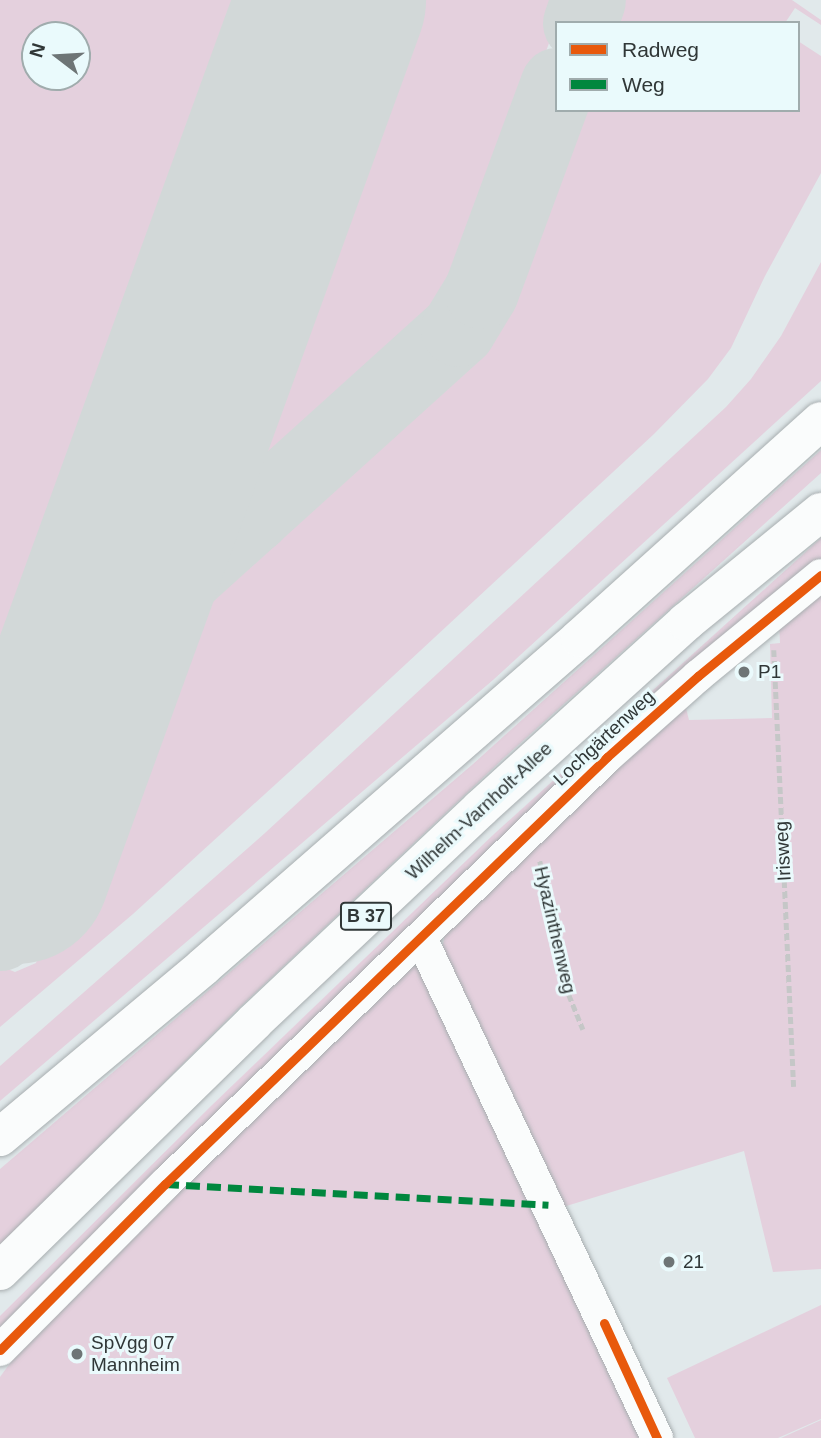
<!DOCTYPE html>
<meta charset="utf-8">
<style>
body{margin:0}
#map{position:relative;width:821px;height:1438px;overflow:hidden;background:#e1e9eb;font-family:Helvetica,sans-serif}
div>[style]{position:absolute}
.green>*{inset:0;background:#e4d0dd}
.taxiway>*{height:75px;margin:-37.5px;padding:0 37.5px;transform-origin:37.5px;border-radius:37.5px;background:#d2d8d8}
.runway>*{height:189px;margin:-94.5px;padding:0 94.5px;transform-origin:94.5px;border-radius:94.5px;background:#d2d8d8}
.path>*{height:4.5px;margin-top:-2.25px;transform-origin:0;background:repeating-linear-gradient(90deg,#c5c7c7 0 7px,transparent 0 10.5px)}
.roads{filter:drop-shadow(0 0 2px #a8aeb0) drop-shadow(0 0 2px #a8aeb0)}
.minor>*{height:32px;margin:-16px;padding:0 16px;transform-origin:16px;border-radius:16px;background:#fafcfc}
.major>*{height:38px;margin:-19px;padding:0 19px;transform-origin:19px;border-radius:19px;background:#fafcfc}
.quiet>*{height:7px;margin-top:-3.5px;transform-origin:0;background:repeating-linear-gradient(90deg,#00873e 0 14px,transparent 0 21px)}
.cycleway>*{height:9px;margin:-4.5px;padding:0 4.5px;transform-origin:4.5px;border-radius:4.5px;background:#e8590c}
.dots>*{width:19px;height:19px;translate:-50% -50%;box-sizing:border-box;border:4px solid #eafafc;border-radius:50%}
span{translate:-50% -50%;white-space:nowrap;text-align:center;line-height:1.15;-webkit-text-stroke:6px #eafafc;paint-order:stroke}
.shield-label span{padding:2px 5px;background:#eafafc;border:2px solid;border-radius:5px;-webkit-text-stroke-width:0}
.shield-label{font-size:18px;color:#303737;font-weight:700}
.poi-label{font-size:19px;color:#303737}
.left{translate:0 -50%;text-align:left}
.street-label{font-size:19px;color:#303737}
.legend{position:absolute;left:555px;top:21px;width:245px;height:91px;box-sizing:border-box;background:#eafafc;border:2px solid #a0acad;margin:0;padding:9px 12px;list-style:none;font-size:21px;color:#303737}
.legend li{display:flex;align-items:center;gap:14px;height:35px}
.legend b{width:35px;border:2px solid #a0acad}
.north{position:absolute;left:21px;top:21px;width:70px;height:70px;box-sizing:border-box;background:#eafafc;border:2px solid #a0acad;border-radius:50%;rotate:287deg;font-size:19px;font-weight:700;line-height:28px;text-align:center;color:#303737}
.north::after{content:'';display:block;margin:auto;width:24px;height:32px;background:#6e7576;clip-path:polygon(50% 0,100% 100%,50% 72%,0 100%)}
</style>
<div id="map">
<div class="green">
<div style="clip-path:polygon(evenodd,0 0,276px 0,30px 674px,0 705px,0 0,35px 35px,77px 35px,77px 77px,35px 77px,35px 35px)"></div>
<div style="clip-path:polygon(388px 0,565px 0,451px 307px,280px 461px,267px 469px,247px 471px,230px 449px,233px 428px)"></div>
<div style="clip-path:polygon(611px 0,792px 0,821px 20px,821px 25px,795px 8px,785px 23px,603px 23px)"></div>
<div style="clip-path:polygon(798px 41px,821px 56px,821px 173px,765px 276px,731px 348px,708px 379px,654px 434px,310px 753px,133px 914px,0 1027px,0 966px,15px 972px,36px 963px,142px 672px,156px 646px,194px 600px,488px 329px,496px 317px,571px 110px,798px 110px)"></div>
<div style="clip-path:polygon(821px 262px,821px 381px,493px 680px,0 1101px,0 1066px,265px 833px,726px 407px,751px 379px,781px 336px)"></div>
<div style="clip-path:polygon(821px 450px,821px 473px,506px 756px,236px 1011px,0 1245px,0 1169px,473px 764px)"></div>
<div style="clip-path:polygon(821px 538px,821px 566px,0 1336px,0 1316px,211px 1106px,493px 835px)"></div>
<div style="clip-path:polygon(821px 589px,821px 1269px,773px 1272px,744px 1151px,560px 1208px,442px 950px,445px 932px,684px 700px,689px 720px,772px 718px,770px 644px,780px 643px,779px 623px)"></div>
<div style="clip-path:polygon(411px 961px,427px 969px,645px 1438px,0 1438px,0 1377px,34px 1330px)"></div>
<div style="clip-path:polygon(821px 1305px,821px 1419px,778px 1438px,695px 1438px,667px 1378px)"></div>
<div style="clip-path:polygon(821px 1420px,821px 1438px,781px 1438px)"></div>
</div>
<div class="taxiway">
<div style="left:580px;top:23px;width:24px;rotate:-71deg"></div>
<div style="left:175px;top:427px;width:42px;rotate:99.7deg"></div>
<div style="left:168px;top:468px;width:27px;rotate:77deg"></div>
<div style="left:174px;top:494px;width:15px;rotate:53deg"></div>
<div style="left:183px;top:506px;width:16px;rotate:40deg"></div>
<div style="left:195px;top:516px;width:24px;rotate:17deg"></div>
<div style="left:218px;top:523px;width:36px;rotate:-13deg"></div>
<div style="left:0;top:743px;width:617px;rotate:-42.11deg"></div>
<div style="left:458px;top:329px;width:44px;rotate:-58.8deg"></div>
<div style="left:481px;top:291px;width:220px;rotate:-69.7deg"></div>
<div style="left:0;top:933px;width:14px;rotate:-39deg"></div>
<div style="left:11px;top:924px;width:25px;rotate:-69deg"></div>
<div style="left:20px;top:901px;width:32px;rotate:-99deg"></div>
</div>
<div class="runway">
<div style="left:15px;top:869px;width:925px;rotate:-70.02deg"></div>
</div>
<div class="path">
<div style="left:774px;top:650px;width:437px;rotate:87.4deg"></div>
<div style="left:540px;top:861px;width:126px;rotate:78.6deg"></div>
<div style="left:565px;top:985px;width:48px;rotate:67.8deg"></div>
</div>
<div class="roads">
<div class="minor">
<div style="left:421px;top:938px;width:553px;rotate:64.73deg"></div>
<div style="left:0;top:1350px;width:234px;rotate:-45.2deg"></div>
<div style="left:165px;top:1184px;width:615px;rotate:-44.01deg"></div>
<div style="left:607px;top:757px;width:122px;rotate:-41.7deg"></div>
<div style="left:698px;top:676px;width:159px;rotate:-39.4deg"></div>
</div>
<div class="major">
<div style="left:0;top:1137px;width:265px;rotate:-39.9deg"></div>
<div style="left:203px;top:967px;width:500px;rotate:-41.11deg"></div>
<div style="left:580px;top:638px;width:324px;rotate:-42deg"></div>
<div style="left:0;top:1271px;width:356px;rotate:-44.4deg"></div>
<div style="left:254px;top:1022px;width:312px;rotate:-43.3deg"></div>
<div style="left:481px;top:808px;width:277px;rotate:-42.2deg"></div>
<div style="left:686px;top:622px;width:174px;rotate:-39.2deg"></div>
</div>
</div>
<div class="quiet">
<div style="left:165px;top:1184px;width:384px;rotate:3.1deg"></div>
</div>
<div class="cycleway">
<div style="left:604px;top:1323px;width:127px;rotate:65.3deg"></div>
<div style="left:0;top:1350px;width:234px;rotate:-45.2deg"></div>
<div style="left:165px;top:1184px;width:615px;rotate:-44.01deg"></div>
<div style="left:607px;top:757px;width:122px;rotate:-41.7deg"></div>
<div style="left:698px;top:676px;width:159px;rotate:-39.4deg"></div>
</div>
<div class="dots">
<div style="left:744px;top:672px;background:#6e7576"></div>
<div style="left:669px;top:1262px;background:#6e7576"></div>
<div style="left:77px;top:1354px;background:#6e7576"></div>
</div>
<div class="shield-label">
<span style="left:366px;top:916px">B 37</span>
</div>
<div class="poi-label">
<span class="left" style="left:758px;top:672px">P1</span>
<span class="left" style="left:683px;top:1262px">21</span>
<span class="left" style="left:91px;top:1354px">SpVgg 07<br>Mannheim</span>
</div>
<div class="street-label">
<span style="left:604px;top:738px;rotate:-43deg">Lochgärtenweg</span>
<span style="left:479px;top:811px;rotate:-43deg">Wilhelm-Varnholt-Allee</span>
<span style="left:783px;top:851px;rotate:-93deg">Irisweg</span>
<span style="left:555px;top:930px;rotate:77deg">Hyazinthenweg</span>
</div>
<ul class="legend">
<li><b style="height:9px;background:#e8590c"></b>Radweg</li>
<li><b style="height:9px;background:#00873e"></b>Weg</li>
</ul>
<div class="north">N</div>
</div>
